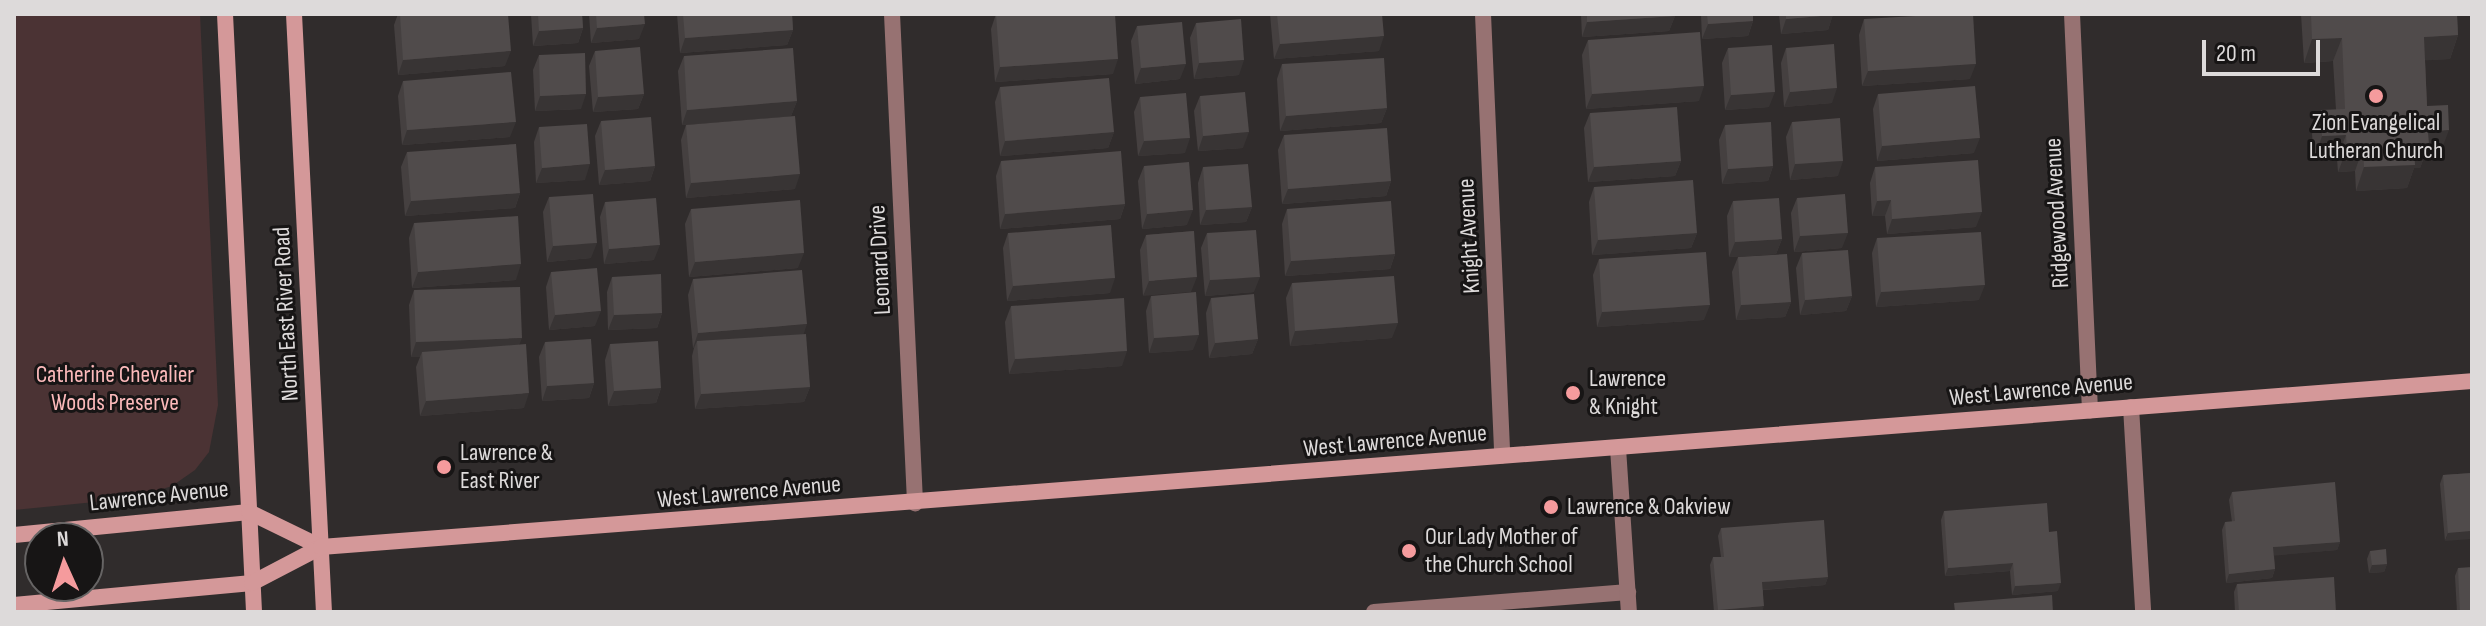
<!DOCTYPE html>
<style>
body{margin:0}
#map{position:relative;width:2486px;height:626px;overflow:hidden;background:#302c2c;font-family:"Sofia Sans Condensed",sans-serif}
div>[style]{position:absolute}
.green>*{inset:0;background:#4b3334}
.lane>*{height:16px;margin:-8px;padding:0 8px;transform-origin:8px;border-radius:8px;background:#977272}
.street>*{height:16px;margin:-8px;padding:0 8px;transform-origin:8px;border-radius:8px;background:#977272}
.secondary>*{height:16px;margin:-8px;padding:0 8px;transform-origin:8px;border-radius:8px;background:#d49899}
.wall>*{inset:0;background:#454040}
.shaded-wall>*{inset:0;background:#383434}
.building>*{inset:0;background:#504b4b}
.dots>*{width:22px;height:22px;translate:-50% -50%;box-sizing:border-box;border:4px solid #171515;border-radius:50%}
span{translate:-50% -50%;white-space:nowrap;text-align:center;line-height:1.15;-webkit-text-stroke:6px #171515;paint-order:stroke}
.poi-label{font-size:24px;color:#dddada}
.left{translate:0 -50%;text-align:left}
.street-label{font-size:24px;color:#dddada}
.park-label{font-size:24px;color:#fcbabb}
.frame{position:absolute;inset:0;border:16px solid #dddada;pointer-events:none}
.north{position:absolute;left:24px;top:522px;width:80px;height:80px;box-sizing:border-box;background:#171515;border:2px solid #666464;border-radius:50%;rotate:357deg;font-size:22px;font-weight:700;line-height:32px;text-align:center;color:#dddada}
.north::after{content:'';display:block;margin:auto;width:28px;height:36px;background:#f59b9d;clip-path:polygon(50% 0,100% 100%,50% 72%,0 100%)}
.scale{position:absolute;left:2202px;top:40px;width:118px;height:36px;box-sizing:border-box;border:4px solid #dddada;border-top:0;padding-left:10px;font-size:24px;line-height:28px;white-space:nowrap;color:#dddada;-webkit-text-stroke:6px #171515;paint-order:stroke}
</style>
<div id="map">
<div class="green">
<div style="clip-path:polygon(14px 14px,200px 14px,218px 405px,209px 452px,195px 470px,172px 486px,135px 498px,14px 510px)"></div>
</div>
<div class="lane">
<div style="left:1374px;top:612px;width:255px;rotate:-4.5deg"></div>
</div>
<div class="street">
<div style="left:892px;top:14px;width:490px;rotate:87.3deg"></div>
<div style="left:1483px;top:14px;width:442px;rotate:87.5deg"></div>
<div style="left:2072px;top:14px;width:397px;rotate:87.4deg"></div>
<div style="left:2131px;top:407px;width:205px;rotate:86.6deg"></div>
<div style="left:1618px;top:448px;width:164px;rotate:86.2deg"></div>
</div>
<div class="secondary">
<div style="left:225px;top:14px;width:599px;rotate:87.22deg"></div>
<div style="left:294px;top:14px;width:599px;rotate:87.13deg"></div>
<div style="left:14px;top:535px;width:236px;rotate:-5.6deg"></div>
<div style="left:249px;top:512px;width:80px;rotate:25.9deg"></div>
<div style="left:14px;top:605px;width:239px;rotate:-5.3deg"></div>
<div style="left:252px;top:583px;width:78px;rotate:-27.6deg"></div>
<div style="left:321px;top:547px;width:2157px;rotate:-4.41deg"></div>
</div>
<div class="wall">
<div style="clip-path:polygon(398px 14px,508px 14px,505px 66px,398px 75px,394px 25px)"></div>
<div style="clip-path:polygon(531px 14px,582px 14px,583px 28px,578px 43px,533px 46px)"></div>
<div style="clip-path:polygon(589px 14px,644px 14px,639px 39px,591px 43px)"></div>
<div style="clip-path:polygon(677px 14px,792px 14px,793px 30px,787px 45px,680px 53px)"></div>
<div style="clip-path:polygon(996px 14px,1113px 74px,995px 82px,991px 29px)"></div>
<div style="clip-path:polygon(1270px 14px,1382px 14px,1379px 51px,1274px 59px)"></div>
<div style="clip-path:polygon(1581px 14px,1675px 14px,1675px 16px,1669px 31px,1582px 37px)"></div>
<div style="clip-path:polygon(1701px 14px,1753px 14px,1753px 21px,1748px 36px,1702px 39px)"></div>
<div style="clip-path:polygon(1779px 14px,1833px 14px,1828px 30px,1781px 34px)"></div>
<div style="clip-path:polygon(2301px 14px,2457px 14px,2458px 35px,2450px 59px,2425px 60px,2427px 106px,2440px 154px,2425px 155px,2420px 168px,2414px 168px,2407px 188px,2356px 191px,2355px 171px,2338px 172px,2337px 159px,2314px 160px,2312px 134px,2321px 110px,2336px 110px,2333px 61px,2304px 63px)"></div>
<div style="clip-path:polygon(1864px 19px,1970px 79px,1862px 86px,1859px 35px)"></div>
<div style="clip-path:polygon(1196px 23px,1239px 75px,1194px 79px,1190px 38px)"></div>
<div style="clip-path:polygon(1137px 26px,1180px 79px,1135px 84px,1131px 41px)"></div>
<div style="clip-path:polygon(1588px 40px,1699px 101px,1586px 109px,1582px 55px)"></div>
<div style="clip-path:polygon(1728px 48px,1769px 107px,1725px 110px,1722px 63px)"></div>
<div style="clip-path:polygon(1786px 48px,1832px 103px,1784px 107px,1781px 63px)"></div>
<div style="clip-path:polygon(595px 51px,644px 94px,638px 109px,593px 112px,589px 66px)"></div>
<div style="clip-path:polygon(539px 55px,581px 109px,535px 111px,533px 70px)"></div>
<div style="clip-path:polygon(684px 56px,797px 101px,791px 116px,682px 125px,678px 71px)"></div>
<div style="clip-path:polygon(1282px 64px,1387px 108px,1381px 123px,1280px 131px,1277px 79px)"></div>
<div style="clip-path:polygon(403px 81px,510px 137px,402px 145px,398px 96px)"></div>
<div style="clip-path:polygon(1000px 87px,1114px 132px,1108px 148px,1000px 156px,995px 102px)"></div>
<div style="clip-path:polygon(1878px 94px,1974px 153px,1877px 161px,1873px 109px)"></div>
<div style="clip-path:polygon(1200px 96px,1243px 148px,1198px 151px,1194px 111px)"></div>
<div style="clip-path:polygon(1140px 97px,1185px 153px,1138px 156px,1134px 112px)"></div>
<div style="clip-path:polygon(1590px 113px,1681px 161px,1675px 176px,1588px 182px,1584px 128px)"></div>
<div style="clip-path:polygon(601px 121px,655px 166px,650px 181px,599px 185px,595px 136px)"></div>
<div style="clip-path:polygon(1792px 122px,1838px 176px,1790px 180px,1786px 137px)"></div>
<div style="clip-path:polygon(686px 125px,795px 189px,686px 198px,681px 140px)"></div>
<div style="clip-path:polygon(1725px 125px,1773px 166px,1768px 181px,1722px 184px,1719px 140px)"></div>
<div style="clip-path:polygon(539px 127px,585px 180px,536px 183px,534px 142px)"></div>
<div style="clip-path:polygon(1284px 135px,1391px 181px,1386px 196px,1282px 204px,1278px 150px)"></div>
<div style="clip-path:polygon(407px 152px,520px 193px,515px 208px,405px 216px,401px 167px)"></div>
<div style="clip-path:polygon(1001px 161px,1125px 204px,1120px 219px,1000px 229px,996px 176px)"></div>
<div style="clip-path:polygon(1144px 166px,1187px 225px,1142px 229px,1138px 181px)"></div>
<div style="clip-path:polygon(1203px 167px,1252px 207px,1246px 222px,1200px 225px,1198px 183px)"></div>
<div style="clip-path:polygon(1875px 167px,1976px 227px,1887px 234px,1885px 216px,1872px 216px,1870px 183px)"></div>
<div style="clip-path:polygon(1594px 187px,1697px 233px,1691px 248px,1592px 255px,1589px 202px)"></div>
<div style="clip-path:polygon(549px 197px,591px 258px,547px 262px,543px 212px)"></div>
<div style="clip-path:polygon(1797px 198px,1842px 248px,1794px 252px,1791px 213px)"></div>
<div style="clip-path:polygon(1733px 201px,1782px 239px,1776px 254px,1729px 257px,1727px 216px)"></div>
<div style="clip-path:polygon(605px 202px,654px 260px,604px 264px,600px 217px)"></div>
<div style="clip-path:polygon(691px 209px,798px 268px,689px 277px,685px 224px)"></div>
<div style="clip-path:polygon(1287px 209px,1395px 254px,1390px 269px,1285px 276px,1282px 224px)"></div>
<div style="clip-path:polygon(414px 223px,516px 280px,412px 288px,409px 238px)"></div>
<div style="clip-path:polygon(1194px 231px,1143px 296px,1140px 250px,1146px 235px)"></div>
<div style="clip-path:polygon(1008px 233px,1110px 293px,1007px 301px,1003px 248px)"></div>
<div style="clip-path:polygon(1207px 233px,1254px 292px,1205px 296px,1201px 248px)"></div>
<div style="clip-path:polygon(1877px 238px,1979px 300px,1876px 307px,1872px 253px)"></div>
<div style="clip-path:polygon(1802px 253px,1852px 296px,1846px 311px,1800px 315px,1796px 268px)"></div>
<div style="clip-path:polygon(1738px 257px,1791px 302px,1785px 317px,1736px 320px,1732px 272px)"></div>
<div style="clip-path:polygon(1599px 259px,1704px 320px,1597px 327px,1593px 275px)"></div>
<div style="clip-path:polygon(551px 272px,595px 326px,549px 330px,546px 287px)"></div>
<div style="clip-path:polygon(612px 277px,662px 313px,657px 328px,608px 330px,607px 292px)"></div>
<div style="clip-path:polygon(693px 279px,803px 334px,810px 387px,804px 402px,695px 409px,692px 356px,694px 348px,693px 348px,688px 295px)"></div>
<div style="clip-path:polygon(1292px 283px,1392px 338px,1290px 346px,1286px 298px)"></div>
<div style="clip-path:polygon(414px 290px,519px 344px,524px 408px,420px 416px,416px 367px,420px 357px,411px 357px,409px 305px)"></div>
<div style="clip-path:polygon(1151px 296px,1193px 350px,1149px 353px,1146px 311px)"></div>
<div style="clip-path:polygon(1211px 298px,1258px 339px,1252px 354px,1209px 358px,1206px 313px)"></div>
<div style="clip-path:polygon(1011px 306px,1122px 366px,1009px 374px,1005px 322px)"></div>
<div style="clip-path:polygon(545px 342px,594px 383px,589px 398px,542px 401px,539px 357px)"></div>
<div style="clip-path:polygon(610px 344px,661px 388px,656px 403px,608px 406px,605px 360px)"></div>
<div style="clip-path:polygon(2472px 473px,2445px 541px,2440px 484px,2443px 475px)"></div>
<div style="clip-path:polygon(2232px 492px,2340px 542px,2337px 550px,2274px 555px,2275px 569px,2272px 578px,2226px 583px,2222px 530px,2225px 522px,2232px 522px,2229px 500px)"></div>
<div style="clip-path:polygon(1944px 511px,2049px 532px,2058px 591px,2012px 595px,2010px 571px,1945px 576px,1941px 520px)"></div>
<div style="clip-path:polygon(1721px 528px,1828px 577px,1825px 585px,1763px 590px,1762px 612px,1714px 612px,1710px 565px,1713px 557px,1721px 557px,1718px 536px)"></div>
<div style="clip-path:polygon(2370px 551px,2387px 564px,2384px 572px,2369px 573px,2367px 559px)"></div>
<div style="clip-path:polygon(2458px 568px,2472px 612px,2457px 612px,2455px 576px)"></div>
<div style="clip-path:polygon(2237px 584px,2336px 612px,2235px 612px,2234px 592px)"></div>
</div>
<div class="shaded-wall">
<div style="clip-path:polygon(1867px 14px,1891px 14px,1866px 16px)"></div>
<div style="clip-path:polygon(1833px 15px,1828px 30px,1781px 34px,1786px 19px)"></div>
<div style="clip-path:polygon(1675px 16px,1669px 31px,1582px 37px,1587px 22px)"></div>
<div style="clip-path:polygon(1753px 21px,1748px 36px,1702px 39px,1708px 24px)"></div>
<div style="clip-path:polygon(645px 24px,639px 39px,591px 43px,597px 28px)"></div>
<div style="clip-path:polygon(583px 28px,578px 43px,533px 46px,539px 31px)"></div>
<div style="clip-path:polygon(793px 30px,787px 45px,680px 53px,685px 38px)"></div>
<div style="clip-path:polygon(2458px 35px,2450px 59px,2415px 61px,2424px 37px)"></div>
<div style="clip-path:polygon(1384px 36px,1379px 51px,1274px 59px,1280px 44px)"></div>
<div style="clip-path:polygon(2342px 38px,2333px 61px,2304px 63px,2312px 39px)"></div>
<div style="clip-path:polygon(511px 51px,505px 66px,398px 75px,403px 60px)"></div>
<div style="clip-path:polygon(1118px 59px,1113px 74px,995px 82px,1000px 67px)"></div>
<div style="clip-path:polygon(1244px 60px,1239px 75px,1194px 79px,1199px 63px)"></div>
<div style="clip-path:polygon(1186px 64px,1180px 79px,1135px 84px,1141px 68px)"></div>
<div style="clip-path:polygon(1976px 64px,1970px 79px,1862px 86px,1868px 71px)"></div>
<div style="clip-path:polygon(1704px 86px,1699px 101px,1586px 109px,1592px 94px)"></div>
<div style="clip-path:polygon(1837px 88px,1832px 103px,1784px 107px,1790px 92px)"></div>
<div style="clip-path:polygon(1775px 92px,1769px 107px,1725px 110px,1731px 95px)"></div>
<div style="clip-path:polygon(586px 94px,581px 109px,535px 111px,540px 96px)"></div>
<div style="clip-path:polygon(644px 94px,638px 109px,593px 112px,598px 97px)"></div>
<div style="clip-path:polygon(797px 101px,791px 116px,682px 125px,687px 110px)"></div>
<div style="clip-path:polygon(1387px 108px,1381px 123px,1280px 131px,1286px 116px)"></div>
<div style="clip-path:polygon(516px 122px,510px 137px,402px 145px,407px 130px)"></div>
<div style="clip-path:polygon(2449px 130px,2440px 154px,2425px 155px,2420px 168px,2414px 168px,2407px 188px,2356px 191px,2364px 167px,2428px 132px)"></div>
<div style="clip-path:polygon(1114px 132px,1108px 148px,1000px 156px,1005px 141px)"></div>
<div style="clip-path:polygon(1249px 132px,1243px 148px,1198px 151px,1203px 136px)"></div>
<div style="clip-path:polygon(2346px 135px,2337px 159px,2314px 160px,2322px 136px)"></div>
<div style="clip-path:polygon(1190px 138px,1185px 153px,1138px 156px,1144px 141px)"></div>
<div style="clip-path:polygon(1980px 138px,1974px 153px,1877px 161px,1882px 146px)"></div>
<div style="clip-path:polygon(2363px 148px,2355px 171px,2338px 172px,2347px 149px)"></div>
<div style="clip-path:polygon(1681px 161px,1675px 176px,1588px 182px,1594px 167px)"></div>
<div style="clip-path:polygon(1843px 161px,1838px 176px,1790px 180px,1795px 164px)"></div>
<div style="clip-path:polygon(590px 164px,585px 180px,536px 183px,542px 168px)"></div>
<div style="clip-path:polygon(655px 166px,650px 181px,599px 185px,605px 170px)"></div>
<div style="clip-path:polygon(1773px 166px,1768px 181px,1722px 184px,1728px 169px)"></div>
<div style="clip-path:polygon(800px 174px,795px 189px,686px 198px,691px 183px)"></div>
<div style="clip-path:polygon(1391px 181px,1386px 196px,1282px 204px,1288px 189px)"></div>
<div style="clip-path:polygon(520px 193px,515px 208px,405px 216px,411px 201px)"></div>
<div style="clip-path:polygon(1891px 200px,1885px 216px,1872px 216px,1877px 201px)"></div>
<div style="clip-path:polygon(1125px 204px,1120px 219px,1000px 229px,1005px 214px)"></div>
<div style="clip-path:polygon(1252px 207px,1246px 222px,1200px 225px,1206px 210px)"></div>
<div style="clip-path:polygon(1193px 210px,1187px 225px,1142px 229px,1147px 214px)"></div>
<div style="clip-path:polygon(1982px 212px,1976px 227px,1887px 234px,1892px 219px)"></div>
<div style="clip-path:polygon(1697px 233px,1691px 248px,1592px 255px,1598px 240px)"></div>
<div style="clip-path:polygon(1848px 233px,1842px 248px,1794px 252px,1800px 236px)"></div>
<div style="clip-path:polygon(1782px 239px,1776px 254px,1729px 257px,1735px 242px)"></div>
<div style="clip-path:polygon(597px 243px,591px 258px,547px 262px,553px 246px)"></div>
<div style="clip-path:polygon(660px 245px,654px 260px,604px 264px,609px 249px)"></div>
<div style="clip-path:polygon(804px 253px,798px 268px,689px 277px,695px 262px)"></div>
<div style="clip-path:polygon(1395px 254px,1390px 269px,1285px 276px,1291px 261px)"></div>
<div style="clip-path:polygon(521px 264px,516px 280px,412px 288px,418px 272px)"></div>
<div style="clip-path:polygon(1197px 277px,1191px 292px,1143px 296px,1149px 281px)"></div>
<div style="clip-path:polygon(1260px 277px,1254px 292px,1205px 296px,1210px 280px)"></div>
<div style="clip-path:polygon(1115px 278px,1110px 293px,1007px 301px,1013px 286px)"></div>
<div style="clip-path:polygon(1985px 285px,1979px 300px,1876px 307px,1881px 292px)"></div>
<div style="clip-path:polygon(1852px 296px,1846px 311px,1800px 315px,1805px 300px)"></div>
<div style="clip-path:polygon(1791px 302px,1785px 317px,1736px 320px,1741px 305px)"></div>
<div style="clip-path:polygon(1710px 305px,1704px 320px,1597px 327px,1602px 312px)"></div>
<div style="clip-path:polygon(601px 311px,595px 326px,549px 330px,555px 315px)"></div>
<div style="clip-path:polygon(662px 313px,657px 328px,608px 330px,614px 315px)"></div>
<div style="clip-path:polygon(1398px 323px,1392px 338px,1290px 346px,1295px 331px)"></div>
<div style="clip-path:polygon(807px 324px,802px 339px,697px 341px,694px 348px,693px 348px,698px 333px)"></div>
<div style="clip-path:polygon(1199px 335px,1193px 350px,1149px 353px,1154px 338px)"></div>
<div style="clip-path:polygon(522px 338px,516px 353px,422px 352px,420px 357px,411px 357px,416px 342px)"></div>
<div style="clip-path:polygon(1258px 339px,1252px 354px,1209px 358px,1215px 343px)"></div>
<div style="clip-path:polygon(1127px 351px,1122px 366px,1009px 374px,1015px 359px)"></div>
<div style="clip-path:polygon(594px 383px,589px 398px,542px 401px,547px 386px)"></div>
<div style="clip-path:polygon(810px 387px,804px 402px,695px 409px,701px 394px)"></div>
<div style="clip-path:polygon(661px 388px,656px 403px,608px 406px,614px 391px)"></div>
<div style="clip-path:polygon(529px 393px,524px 408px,420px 416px,426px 401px)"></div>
<div style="clip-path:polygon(2472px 531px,2472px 539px,2445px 541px,2448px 533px)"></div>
<div style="clip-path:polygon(2340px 542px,2337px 550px,2270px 556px,2273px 547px)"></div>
<div style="clip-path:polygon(2013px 563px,2010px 571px,1945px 576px,1948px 568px)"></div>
<div style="clip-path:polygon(2387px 564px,2384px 572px,2369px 573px,2372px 565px)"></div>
<div style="clip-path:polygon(2275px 569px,2272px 578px,2226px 583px,2229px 574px)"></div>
<div style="clip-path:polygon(1828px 577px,1825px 585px,1759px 590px,1762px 582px)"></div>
<div style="clip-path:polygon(2061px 583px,2058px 591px,2012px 595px,2015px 586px)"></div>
<div style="clip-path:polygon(1764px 606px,1762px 612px,1717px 612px,1718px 610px)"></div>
</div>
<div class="building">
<div style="clip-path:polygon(400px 14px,508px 14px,511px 51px,403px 60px)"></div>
<div style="clip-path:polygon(538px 14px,582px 14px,583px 28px,539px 31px)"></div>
<div style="clip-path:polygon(596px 14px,644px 14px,645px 24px,597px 28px)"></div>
<div style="clip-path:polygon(683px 14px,792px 14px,793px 30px,685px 38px)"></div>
<div style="clip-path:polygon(996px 14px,1115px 14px,1118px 59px,1000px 67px)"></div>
<div style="clip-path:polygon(1277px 14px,1382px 14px,1384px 36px,1280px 44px)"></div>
<div style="clip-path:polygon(1587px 14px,1675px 14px,1675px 16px,1587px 22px)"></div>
<div style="clip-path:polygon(1707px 14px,1753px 14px,1753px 21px,1708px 24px)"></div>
<div style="clip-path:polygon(1786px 14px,1833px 14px,1833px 15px,1786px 19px)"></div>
<div style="clip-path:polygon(1949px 14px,1973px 14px,1976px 64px,1868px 71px,1864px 19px)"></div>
<div style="clip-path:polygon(2311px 14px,2457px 14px,2458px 35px,2424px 37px,2427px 106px,2448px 105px,2449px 130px,2428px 132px,2429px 144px,2414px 145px,2415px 165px,2364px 167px,2363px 148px,2347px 149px,2346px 135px,2322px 136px,2321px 110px,2345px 109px,2342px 38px,2312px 39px)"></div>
<div style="clip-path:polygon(1241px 19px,1244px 60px,1199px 63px,1196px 23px)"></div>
<div style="clip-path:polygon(1182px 22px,1186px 64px,1141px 68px,1137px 26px)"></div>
<div style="clip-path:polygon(1700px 32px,1704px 86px,1592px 94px,1588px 40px)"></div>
<div style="clip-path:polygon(1834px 44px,1837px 88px,1790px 92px,1786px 48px)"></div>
<div style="clip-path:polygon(1772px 45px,1775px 92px,1731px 95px,1728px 48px)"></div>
<div style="clip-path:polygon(640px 47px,644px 94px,598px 97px,595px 51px)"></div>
<div style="clip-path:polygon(793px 48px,797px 101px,687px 110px,684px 56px)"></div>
<div style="clip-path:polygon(585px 53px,586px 94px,540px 96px,539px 55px)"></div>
<div style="clip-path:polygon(1384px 58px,1387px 108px,1286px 116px,1282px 64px)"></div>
<div style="clip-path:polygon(511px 72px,516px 122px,407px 130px,403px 81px)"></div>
<div style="clip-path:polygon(1109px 78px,1114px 132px,1005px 141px,1000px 87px)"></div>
<div style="clip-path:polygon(1975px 86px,1980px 138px,1882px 146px,1878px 94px)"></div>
<div style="clip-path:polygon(1245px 92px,1249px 132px,1203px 136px,1200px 96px)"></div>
<div style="clip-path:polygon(1186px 93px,1190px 138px,1144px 141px,1140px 97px)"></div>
<div style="clip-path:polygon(1677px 107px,1681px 161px,1594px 167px,1590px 113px)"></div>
<div style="clip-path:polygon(795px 116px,800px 174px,691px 183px,686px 125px)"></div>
<div style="clip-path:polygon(651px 117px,655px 166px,605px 170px,601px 121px)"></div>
<div style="clip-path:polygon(1840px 118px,1843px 161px,1795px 164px,1792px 122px)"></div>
<div style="clip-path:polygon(1771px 122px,1773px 166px,1728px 169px,1725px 125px)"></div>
<div style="clip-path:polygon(587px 124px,590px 164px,542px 168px,539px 127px)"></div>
<div style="clip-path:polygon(1387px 128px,1391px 181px,1288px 189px,1284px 135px)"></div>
<div style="clip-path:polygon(516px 144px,520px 193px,411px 201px,407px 152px)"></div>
<div style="clip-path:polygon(1121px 151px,1125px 204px,1005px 214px,1001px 161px)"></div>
<div style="clip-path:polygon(1978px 160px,1982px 212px,1892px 219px,1891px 200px,1877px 201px,1875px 167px)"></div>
<div style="clip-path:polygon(1189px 162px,1193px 210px,1147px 214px,1144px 166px)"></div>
<div style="clip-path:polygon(1248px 164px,1252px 207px,1206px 210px,1203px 167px)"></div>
<div style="clip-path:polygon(1693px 180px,1697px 233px,1598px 240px,1594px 187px)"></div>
<div style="clip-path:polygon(593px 194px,597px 243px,553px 246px,549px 197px)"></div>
<div style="clip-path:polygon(1845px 194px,1848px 233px,1800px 236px,1797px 198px)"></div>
<div style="clip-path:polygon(656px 198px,660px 245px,609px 249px,605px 202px)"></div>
<div style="clip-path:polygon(1779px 198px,1782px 239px,1735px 242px,1733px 201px)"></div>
<div style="clip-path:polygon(800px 200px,804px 253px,695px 262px,691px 209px)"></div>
<div style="clip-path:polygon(1391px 201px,1395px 254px,1291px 261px,1287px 209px)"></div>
<div style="clip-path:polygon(518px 216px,521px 264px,418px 272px,414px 223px)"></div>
<div style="clip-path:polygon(1111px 225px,1115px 278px,1013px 286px,1008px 233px)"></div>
<div style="clip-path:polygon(1256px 230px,1260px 277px,1210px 280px,1207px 233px)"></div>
<div style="clip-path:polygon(1194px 231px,1197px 277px,1149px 281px,1146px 235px)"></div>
<div style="clip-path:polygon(1981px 232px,1985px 285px,1881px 292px,1877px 238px)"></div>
<div style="clip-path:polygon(1848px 250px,1852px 296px,1805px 300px,1802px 253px)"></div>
<div style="clip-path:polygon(1706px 252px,1710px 305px,1602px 312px,1599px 259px)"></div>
<div style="clip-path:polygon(1787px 254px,1791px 302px,1741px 305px,1738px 257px)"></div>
<div style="clip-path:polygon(597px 268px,601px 311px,555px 315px,551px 272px)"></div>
<div style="clip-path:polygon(802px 270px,807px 324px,698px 333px,693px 279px)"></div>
<div style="clip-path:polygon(661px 274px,662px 313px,614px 315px,612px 277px)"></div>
<div style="clip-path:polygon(1394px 276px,1398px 323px,1295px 331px,1292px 283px)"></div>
<div style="clip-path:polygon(520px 287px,522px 338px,416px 342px,414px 290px)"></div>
<div style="clip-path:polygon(1196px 292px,1199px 335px,1154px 338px,1151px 296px)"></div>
<div style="clip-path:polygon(1254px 294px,1258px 339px,1215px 343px,1211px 298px)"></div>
<div style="clip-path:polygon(1124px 298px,1127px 351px,1015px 359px,1011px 306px)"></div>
<div style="clip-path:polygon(806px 334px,810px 387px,701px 394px,697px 341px)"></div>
<div style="clip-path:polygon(591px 339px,594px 383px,547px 386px,545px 342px)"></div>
<div style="clip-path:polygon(658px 341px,661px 388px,614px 391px,610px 344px)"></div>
<div style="clip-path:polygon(526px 344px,529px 393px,426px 401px,422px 352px)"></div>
<div style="clip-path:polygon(2472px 473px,2472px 531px,2448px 533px,2443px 475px)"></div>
<div style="clip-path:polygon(2335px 482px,2340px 542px,2273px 547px,2275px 569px,2229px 574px,2225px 522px,2235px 521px,2232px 492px)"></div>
<div style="clip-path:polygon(2047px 503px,2049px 532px,2057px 531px,2061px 583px,2015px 586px,2013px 563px,1948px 568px,1944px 511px)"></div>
<div style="clip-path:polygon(1824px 520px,1828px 577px,1762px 582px,1764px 606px,1718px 610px,1713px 557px,1724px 557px,1721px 528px)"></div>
<div style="clip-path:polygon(2386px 549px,2387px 564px,2372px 565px,2370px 551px)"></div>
<div style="clip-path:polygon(2472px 567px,2472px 612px,2460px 612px,2458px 568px)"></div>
<div style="clip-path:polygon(2334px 577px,2336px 612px,2239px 612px,2237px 584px)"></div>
<div style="clip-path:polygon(2052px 595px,2053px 612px,1955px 612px,1954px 603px)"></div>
</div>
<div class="dots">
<div style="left:2376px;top:96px;background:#f59b9d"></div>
<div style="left:1573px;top:393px;background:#f59b9d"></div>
<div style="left:444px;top:467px;background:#f59b9d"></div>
<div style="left:1551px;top:507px;background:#f59b9d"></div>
<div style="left:1409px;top:551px;background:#f59b9d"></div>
</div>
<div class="poi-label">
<span style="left:2376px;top:137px">Zion Evangelical<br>Lutheran Church</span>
<span class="left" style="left:1589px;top:393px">Lawrence<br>&amp; Knight</span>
<span class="left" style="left:460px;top:467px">Lawrence &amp;<br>East River</span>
<span class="left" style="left:1567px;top:507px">Lawrence &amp; Oakview</span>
<span class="left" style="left:1425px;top:551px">Our Lady Mother of<br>the Church School</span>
</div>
<div class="street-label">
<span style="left:2057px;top:213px;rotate:-93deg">Ridgewood Avenue</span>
<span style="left:1469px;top:236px;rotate:-93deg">Knight Avenue</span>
<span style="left:880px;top:260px;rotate:-93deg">Leonard Drive</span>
<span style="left:286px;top:314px;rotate:-93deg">North East River Road</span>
<span style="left:2041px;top:390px;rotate:-5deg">West Lawrence Avenue</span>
<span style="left:1395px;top:441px;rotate:-5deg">West Lawrence Avenue</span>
<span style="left:749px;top:492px;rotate:-5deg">West Lawrence Avenue</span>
<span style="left:159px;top:496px;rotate:-6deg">Lawrence Avenue</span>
</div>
<div class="park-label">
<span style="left:115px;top:389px">Catherine Chevalier<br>Woods Preserve</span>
</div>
<div class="frame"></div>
<div class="north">N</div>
<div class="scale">20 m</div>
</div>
